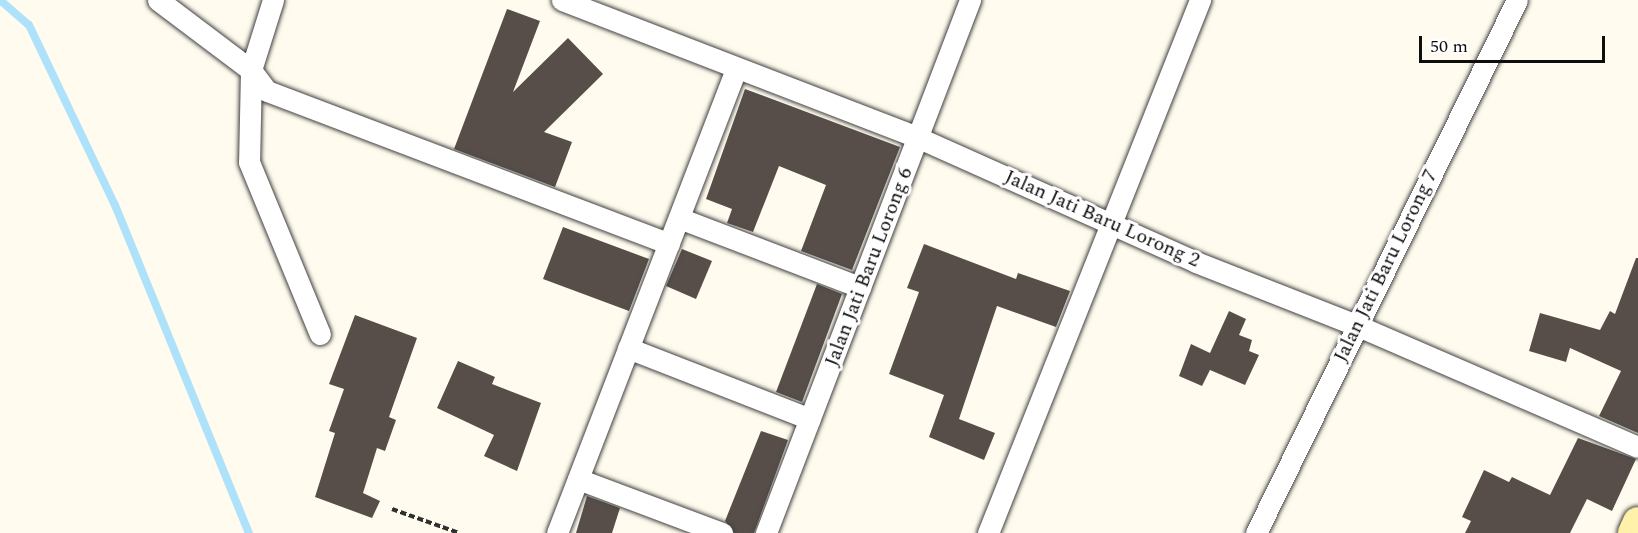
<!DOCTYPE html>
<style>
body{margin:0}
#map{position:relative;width:1638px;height:533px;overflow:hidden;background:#fffbee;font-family:Spectral,serif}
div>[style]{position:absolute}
.stream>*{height:8px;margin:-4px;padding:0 4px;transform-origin:4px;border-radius:4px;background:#aee2fb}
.building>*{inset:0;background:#574e49}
.path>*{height:4px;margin-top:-2px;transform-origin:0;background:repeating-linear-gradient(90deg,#303030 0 6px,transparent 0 9px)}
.roads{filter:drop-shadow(0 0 2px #414141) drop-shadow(0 0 2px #414141)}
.street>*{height:21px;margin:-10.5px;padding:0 10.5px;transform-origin:10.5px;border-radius:10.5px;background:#fff}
.secondary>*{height:30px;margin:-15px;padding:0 15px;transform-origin:15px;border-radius:15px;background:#fff1a9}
span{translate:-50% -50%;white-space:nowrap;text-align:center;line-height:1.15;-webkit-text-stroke:6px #fff;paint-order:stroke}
.street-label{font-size:20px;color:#0e0e0e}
.scale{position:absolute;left:1419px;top:36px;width:186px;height:27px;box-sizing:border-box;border:3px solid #0e0e0e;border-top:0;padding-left:8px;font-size:18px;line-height:21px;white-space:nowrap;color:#0e0e0e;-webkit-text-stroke:4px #fff;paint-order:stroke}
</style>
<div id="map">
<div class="stream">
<div style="left:0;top:0;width:38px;rotate:41deg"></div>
<div style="left:29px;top:25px;width:199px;rotate:64.5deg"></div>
<div style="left:115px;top:205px;width:354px;rotate:67.8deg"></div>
</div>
<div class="building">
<div style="clip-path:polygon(507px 9px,540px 21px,513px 92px,568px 38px,603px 74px,544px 132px,572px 142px,555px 187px,454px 149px)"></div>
<div style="clip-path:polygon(745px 89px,900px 147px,852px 270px,801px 251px,826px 185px,779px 166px,753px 232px,727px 223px,732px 209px,706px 199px)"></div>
<div style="clip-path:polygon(563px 227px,649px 259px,629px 311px,543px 279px)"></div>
<div style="clip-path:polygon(924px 244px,1016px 279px,1018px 273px,1070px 291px,1056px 327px,997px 306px,959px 419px,995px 433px,984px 460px,929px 437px,944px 395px,889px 374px,919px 292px,907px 288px)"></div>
<div style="clip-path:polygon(682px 249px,712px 261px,696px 299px,666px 286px)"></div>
<div style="clip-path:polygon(1636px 258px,1638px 258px,1638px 433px,1599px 416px,1621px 371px,1570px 348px,1566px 362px,1529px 351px,1540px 313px,1600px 330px,1610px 311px,1615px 314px)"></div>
<div style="clip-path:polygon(817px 284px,842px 294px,802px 402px,776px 392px)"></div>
<div style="clip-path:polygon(1229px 311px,1246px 319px,1239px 335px,1252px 340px,1249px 351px,1259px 355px,1245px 385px,1210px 370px,1202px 386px,1179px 376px,1191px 344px,1210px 353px)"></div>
<div style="clip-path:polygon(355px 315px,417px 338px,389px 417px,396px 420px,385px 451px,377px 448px,363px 493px,380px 501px,372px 518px,315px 497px,335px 433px,329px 431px,344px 389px,329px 384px)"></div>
<div style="clip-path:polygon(458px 361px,495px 377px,492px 384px,541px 403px,517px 471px,484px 456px,494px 435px,437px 408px)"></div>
<div style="clip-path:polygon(761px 431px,788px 440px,754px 533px,734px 533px,725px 521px)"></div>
<div style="clip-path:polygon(1578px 438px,1636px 459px,1612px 511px,1587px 499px,1570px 533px,1465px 533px,1471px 521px,1462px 517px,1484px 470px,1509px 482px,1512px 477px,1550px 495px)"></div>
<div style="clip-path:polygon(587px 496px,620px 508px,612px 533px,576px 533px)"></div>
</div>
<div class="path">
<div style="left:392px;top:509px;width:71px;rotate:19.7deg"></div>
</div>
<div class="roads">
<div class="street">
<div style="left:158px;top:0;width:116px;rotate:37deg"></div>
<div style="left:251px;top:70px;width:92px;rotate:91.2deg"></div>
<div style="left:249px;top:162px;width:186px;rotate:67.6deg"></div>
<div style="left:273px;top:0;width:73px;rotate:107.4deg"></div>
<div style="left:251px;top:70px;width:26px;rotate:53deg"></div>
<div style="left:267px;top:91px;width:430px;rotate:20.8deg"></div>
<div style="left:562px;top:0;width:383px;rotate:21.1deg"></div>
<div style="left:919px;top:138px;width:303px;rotate:24.1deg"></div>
<div style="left:1196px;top:262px;width:172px;rotate:21.5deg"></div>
<div style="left:1356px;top:325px;width:307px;rotate:23.4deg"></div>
<div style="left:679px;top:218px;width:194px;rotate:20.9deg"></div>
<div style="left:628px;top:348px;width:195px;rotate:21.3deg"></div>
<div style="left:578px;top:479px;width:154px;rotate:20.6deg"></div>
<div style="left:557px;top:533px;width:498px;rotate:-68.9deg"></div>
<div style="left:766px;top:533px;width:571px;rotate:-69.06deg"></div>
<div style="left:988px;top:533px;width:574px;rotate:-68.31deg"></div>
<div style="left:1256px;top:533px;width:593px;rotate:-63.91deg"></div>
</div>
<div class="secondary">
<div style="left:1633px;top:533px;width:12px;rotate:-66deg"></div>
</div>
</div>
<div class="street-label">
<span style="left:1102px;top:219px;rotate:24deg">Jalan Jati Baru Lorong 2</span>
<span style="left:1386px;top:266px;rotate:-64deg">Jalan Jati Baru Lorong 7</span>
<span style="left:869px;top:267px;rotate:-69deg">Jalan Jati Baru Lorong 6</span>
</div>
<div class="scale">50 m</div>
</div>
